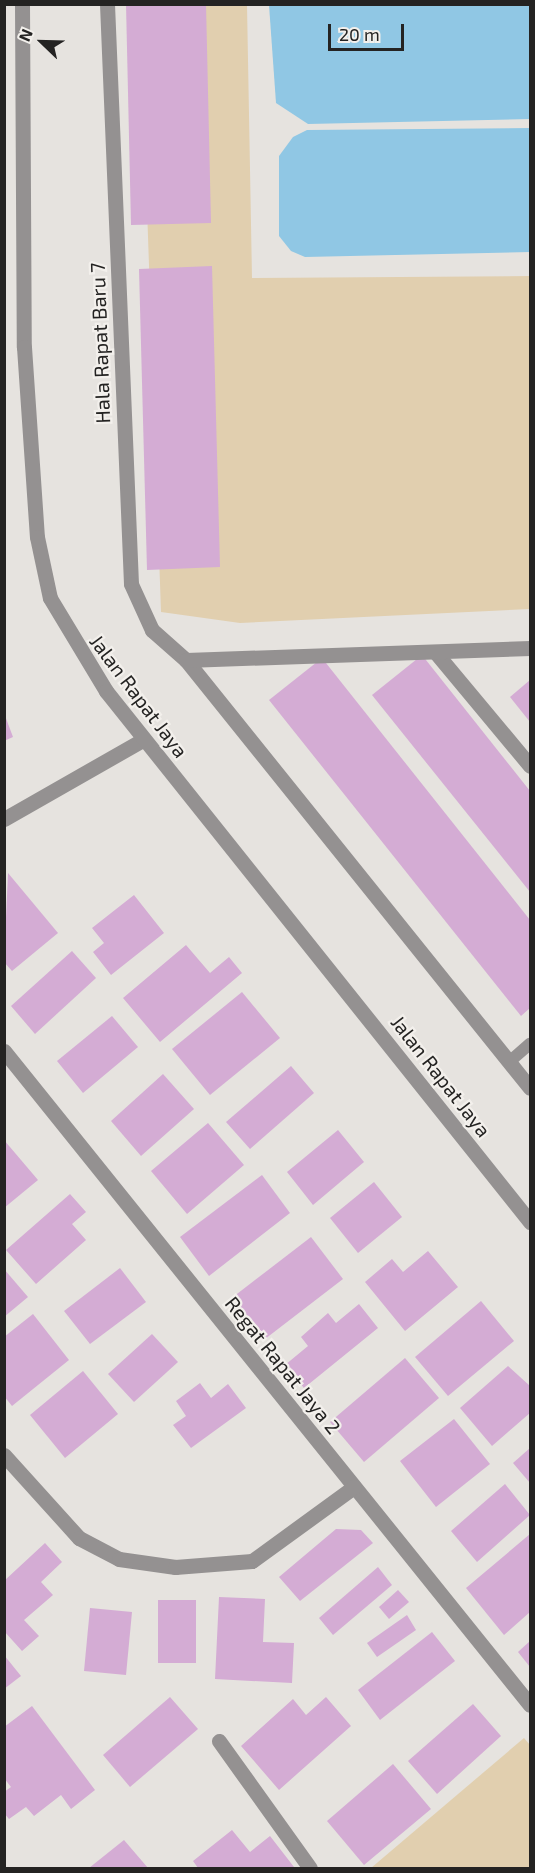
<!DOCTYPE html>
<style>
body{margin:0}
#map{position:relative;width:535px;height:1873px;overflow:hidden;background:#e6e3df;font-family:"Exo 2",sans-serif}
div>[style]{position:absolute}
.green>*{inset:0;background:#e1cfaf}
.water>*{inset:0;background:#90c7e4}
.building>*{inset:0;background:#d4acd4}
.service>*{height:12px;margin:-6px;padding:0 6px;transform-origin:6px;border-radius:6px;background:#949191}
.minor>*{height:15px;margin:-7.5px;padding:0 7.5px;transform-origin:7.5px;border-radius:7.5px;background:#949191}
.tertiary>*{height:15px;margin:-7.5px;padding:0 7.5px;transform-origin:7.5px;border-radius:7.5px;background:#949191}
span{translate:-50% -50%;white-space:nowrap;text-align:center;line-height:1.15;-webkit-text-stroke:4.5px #f3f0ec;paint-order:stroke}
.street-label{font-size:20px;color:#242322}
.frame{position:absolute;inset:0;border:6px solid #242322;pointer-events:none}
.north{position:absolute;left:12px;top:12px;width:60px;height:60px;-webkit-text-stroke:4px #f3f0ec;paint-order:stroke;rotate:293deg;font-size:16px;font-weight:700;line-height:24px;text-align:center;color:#242322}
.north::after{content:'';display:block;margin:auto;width:21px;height:27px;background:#242322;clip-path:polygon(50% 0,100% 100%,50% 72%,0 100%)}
.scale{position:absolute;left:328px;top:24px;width:76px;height:27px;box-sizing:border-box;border:3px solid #242322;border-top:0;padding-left:8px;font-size:18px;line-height:21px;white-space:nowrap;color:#242322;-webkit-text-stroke:4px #f3f0ec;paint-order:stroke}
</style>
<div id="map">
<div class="green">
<div style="clip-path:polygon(140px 5px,247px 5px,252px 278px,530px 276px,530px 609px,240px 623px,161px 612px)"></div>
<div style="clip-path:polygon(524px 1738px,530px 1745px,530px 1868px,371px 1868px)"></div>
</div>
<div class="water">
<div style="clip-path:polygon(269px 5px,530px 5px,530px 119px,308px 124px,276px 103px)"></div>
<div style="clip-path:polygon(530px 128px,530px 252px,305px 257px,291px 251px,279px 236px,279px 156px,293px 137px,307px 130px)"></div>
</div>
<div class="building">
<div style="clip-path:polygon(126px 4px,206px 4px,211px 223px,131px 225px)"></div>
<div style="clip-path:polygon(212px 266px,220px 567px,147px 570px,139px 269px)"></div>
<div style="clip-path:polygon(422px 655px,530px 791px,530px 892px,372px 695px)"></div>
<div style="clip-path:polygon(322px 658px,530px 920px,530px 1008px,521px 1016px,269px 700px)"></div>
<div style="clip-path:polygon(530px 680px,530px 722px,510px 697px)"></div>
<div style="clip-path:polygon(4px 713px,13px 737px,4px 741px)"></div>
<div style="clip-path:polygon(8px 873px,58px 933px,12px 971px,4px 962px)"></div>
<div style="clip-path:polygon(134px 895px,164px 933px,111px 975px,93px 952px,104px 943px,92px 928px)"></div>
<div style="clip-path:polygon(186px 945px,210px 973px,229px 957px,242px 973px,160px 1042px,123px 998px)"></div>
<div style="clip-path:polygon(72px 951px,96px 978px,35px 1034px,11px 1006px)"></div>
<div style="clip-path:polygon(242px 992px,280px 1038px,210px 1095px,172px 1049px)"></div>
<div style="clip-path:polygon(112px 1016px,138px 1047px,83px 1093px,57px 1061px)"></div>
<div style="clip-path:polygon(291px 1066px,314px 1093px,250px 1149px,226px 1122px)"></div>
<div style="clip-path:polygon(163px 1074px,194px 1109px,141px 1156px,111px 1121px)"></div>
<div style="clip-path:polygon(208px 1123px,244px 1165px,187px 1214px,151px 1171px)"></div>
<div style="clip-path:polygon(338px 1130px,364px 1162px,313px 1205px,287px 1172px)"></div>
<div style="clip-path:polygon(4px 1140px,38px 1180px,4px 1208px)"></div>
<div style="clip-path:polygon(262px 1175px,290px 1213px,209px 1276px,180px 1237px)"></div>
<div style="clip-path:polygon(374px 1182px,402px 1217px,358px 1253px,330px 1218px)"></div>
<div style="clip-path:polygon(70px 1194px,86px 1212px,72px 1224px,86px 1240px,36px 1284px,6px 1250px)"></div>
<div style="clip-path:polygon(311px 1237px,343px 1279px,265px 1339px,233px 1297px)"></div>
<div style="clip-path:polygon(428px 1251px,458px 1287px,405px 1331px,365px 1282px,392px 1259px,403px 1272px)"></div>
<div style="clip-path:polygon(120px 1268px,146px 1302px,90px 1344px,64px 1311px)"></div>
<div style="clip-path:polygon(4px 1269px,28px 1297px,4px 1317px)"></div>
<div style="clip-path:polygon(481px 1301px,514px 1341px,448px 1396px,415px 1357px)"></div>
<div style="clip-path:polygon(359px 1304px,378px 1328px,304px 1388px,285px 1365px,308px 1346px,301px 1337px,328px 1313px,336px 1323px)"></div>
<div style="clip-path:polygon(33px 1314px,69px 1360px,12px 1406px,4px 1396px,4px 1337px)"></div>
<div style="clip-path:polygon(152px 1334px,178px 1362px,134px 1402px,108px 1374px)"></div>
<div style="clip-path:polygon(405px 1358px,439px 1398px,364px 1462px,330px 1422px)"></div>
<div style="clip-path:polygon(508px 1366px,530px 1386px,530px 1413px,492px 1446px,460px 1408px)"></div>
<div style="clip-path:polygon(83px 1371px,118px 1414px,65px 1458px,30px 1415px)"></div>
<div style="clip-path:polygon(200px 1383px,211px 1398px,228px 1384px,246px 1408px,191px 1448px,173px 1425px,186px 1416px,176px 1401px)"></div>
<div style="clip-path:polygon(454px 1419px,490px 1464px,436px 1507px,400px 1461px)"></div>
<div style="clip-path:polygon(530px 1448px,530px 1483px,513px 1463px)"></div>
<div style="clip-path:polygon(505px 1484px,530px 1515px,477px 1562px,451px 1531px)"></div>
<div style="clip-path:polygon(336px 1529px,361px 1530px,373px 1543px,300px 1601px,279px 1577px)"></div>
<div style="clip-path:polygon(530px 1534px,530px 1612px,504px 1635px,466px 1588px)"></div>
<div style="clip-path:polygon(45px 1543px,62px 1562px,41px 1582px,53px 1595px,24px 1620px,39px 1636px,22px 1651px,4px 1631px,4px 1581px)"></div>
<div style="clip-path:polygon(378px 1567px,392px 1585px,333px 1635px,319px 1618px)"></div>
<div style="clip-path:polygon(398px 1590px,409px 1602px,389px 1619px,379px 1607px)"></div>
<div style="clip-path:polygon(219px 1597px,265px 1599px,263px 1642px,294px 1643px,292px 1683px,215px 1679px)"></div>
<div style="clip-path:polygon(158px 1600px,196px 1600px,196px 1663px,158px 1663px)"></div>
<div style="clip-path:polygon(90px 1608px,132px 1612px,126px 1675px,84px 1671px)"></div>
<div style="clip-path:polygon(407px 1615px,416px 1630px,377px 1657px,367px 1643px)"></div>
<div style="clip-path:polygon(432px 1632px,455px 1661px,380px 1720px,358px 1690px)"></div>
<div style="clip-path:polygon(530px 1641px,530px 1667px,518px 1652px)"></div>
<div style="clip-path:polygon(4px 1655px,21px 1676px,4px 1689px)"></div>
<div style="clip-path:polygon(170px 1697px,198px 1729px,130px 1787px,103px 1755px)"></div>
<div style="clip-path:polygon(326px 1697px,351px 1726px,279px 1790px,241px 1746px,293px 1699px,306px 1715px)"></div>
<div style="clip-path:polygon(473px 1704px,501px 1736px,437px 1794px,408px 1761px)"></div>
<div style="clip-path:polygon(32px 1706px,95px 1790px,71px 1809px,61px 1795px,34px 1816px,26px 1807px,9px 1819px,4px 1813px,4px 1792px,11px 1787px,4px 1778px,4px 1727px)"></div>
<div style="clip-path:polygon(393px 1764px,431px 1809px,364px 1865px,327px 1821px)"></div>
<div style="clip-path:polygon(232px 1830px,250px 1852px,270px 1836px,294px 1867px,198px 1868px,193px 1861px)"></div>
<div style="clip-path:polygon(124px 1840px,148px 1868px,89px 1868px)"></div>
</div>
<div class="service">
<div style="left:509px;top:1062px;width:28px;rotate:-41deg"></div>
</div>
<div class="minor">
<div style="left:107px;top:4px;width:580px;rotate:87.63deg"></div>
<div style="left:131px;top:584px;width:51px;rotate:65.5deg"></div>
<div style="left:152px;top:630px;width:45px;rotate:41.4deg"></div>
<div style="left:186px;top:660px;width:549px;rotate:51.21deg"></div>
<div style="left:436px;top:653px;width:147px;rotate:50.2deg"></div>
<div style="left:186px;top:660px;width:344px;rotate:-2deg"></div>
<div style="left:4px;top:819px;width:161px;rotate:-29.7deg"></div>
<div style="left:4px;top:1051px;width:839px;rotate:51.19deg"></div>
<div style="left:4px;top:1455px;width:112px;rotate:47.9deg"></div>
<div style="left:79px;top:1538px;width:45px;rotate:27.7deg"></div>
<div style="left:119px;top:1559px;width:57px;rotate:8.1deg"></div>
<div style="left:175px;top:1567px;width:77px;rotate:-4.5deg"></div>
<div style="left:252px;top:1561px;width:126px;rotate:-36deg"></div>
<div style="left:219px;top:1741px;width:156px;rotate:54.4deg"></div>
</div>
<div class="tertiary">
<div style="left:22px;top:4px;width:343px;rotate:89.7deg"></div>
<div style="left:24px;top:347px;width:190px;rotate:86.1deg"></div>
<div style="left:37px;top:537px;width:62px;rotate:78deg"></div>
<div style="left:50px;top:598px;width:109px;rotate:58.9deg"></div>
<div style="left:106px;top:691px;width:680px;rotate:51.39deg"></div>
</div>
<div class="street-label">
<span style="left:100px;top:343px;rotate:-92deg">Hala Rapat Baru 7</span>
<span style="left:139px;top:696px;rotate:53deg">Jalan Rapat Jaya</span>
<span style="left:441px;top:1076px;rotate:52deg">Jalan Rapat Jaya</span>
<span style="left:283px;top:1365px;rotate:51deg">Regat Rapat Jaya 2</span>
</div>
<div class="frame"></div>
<div class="north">N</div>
<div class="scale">20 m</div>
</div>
